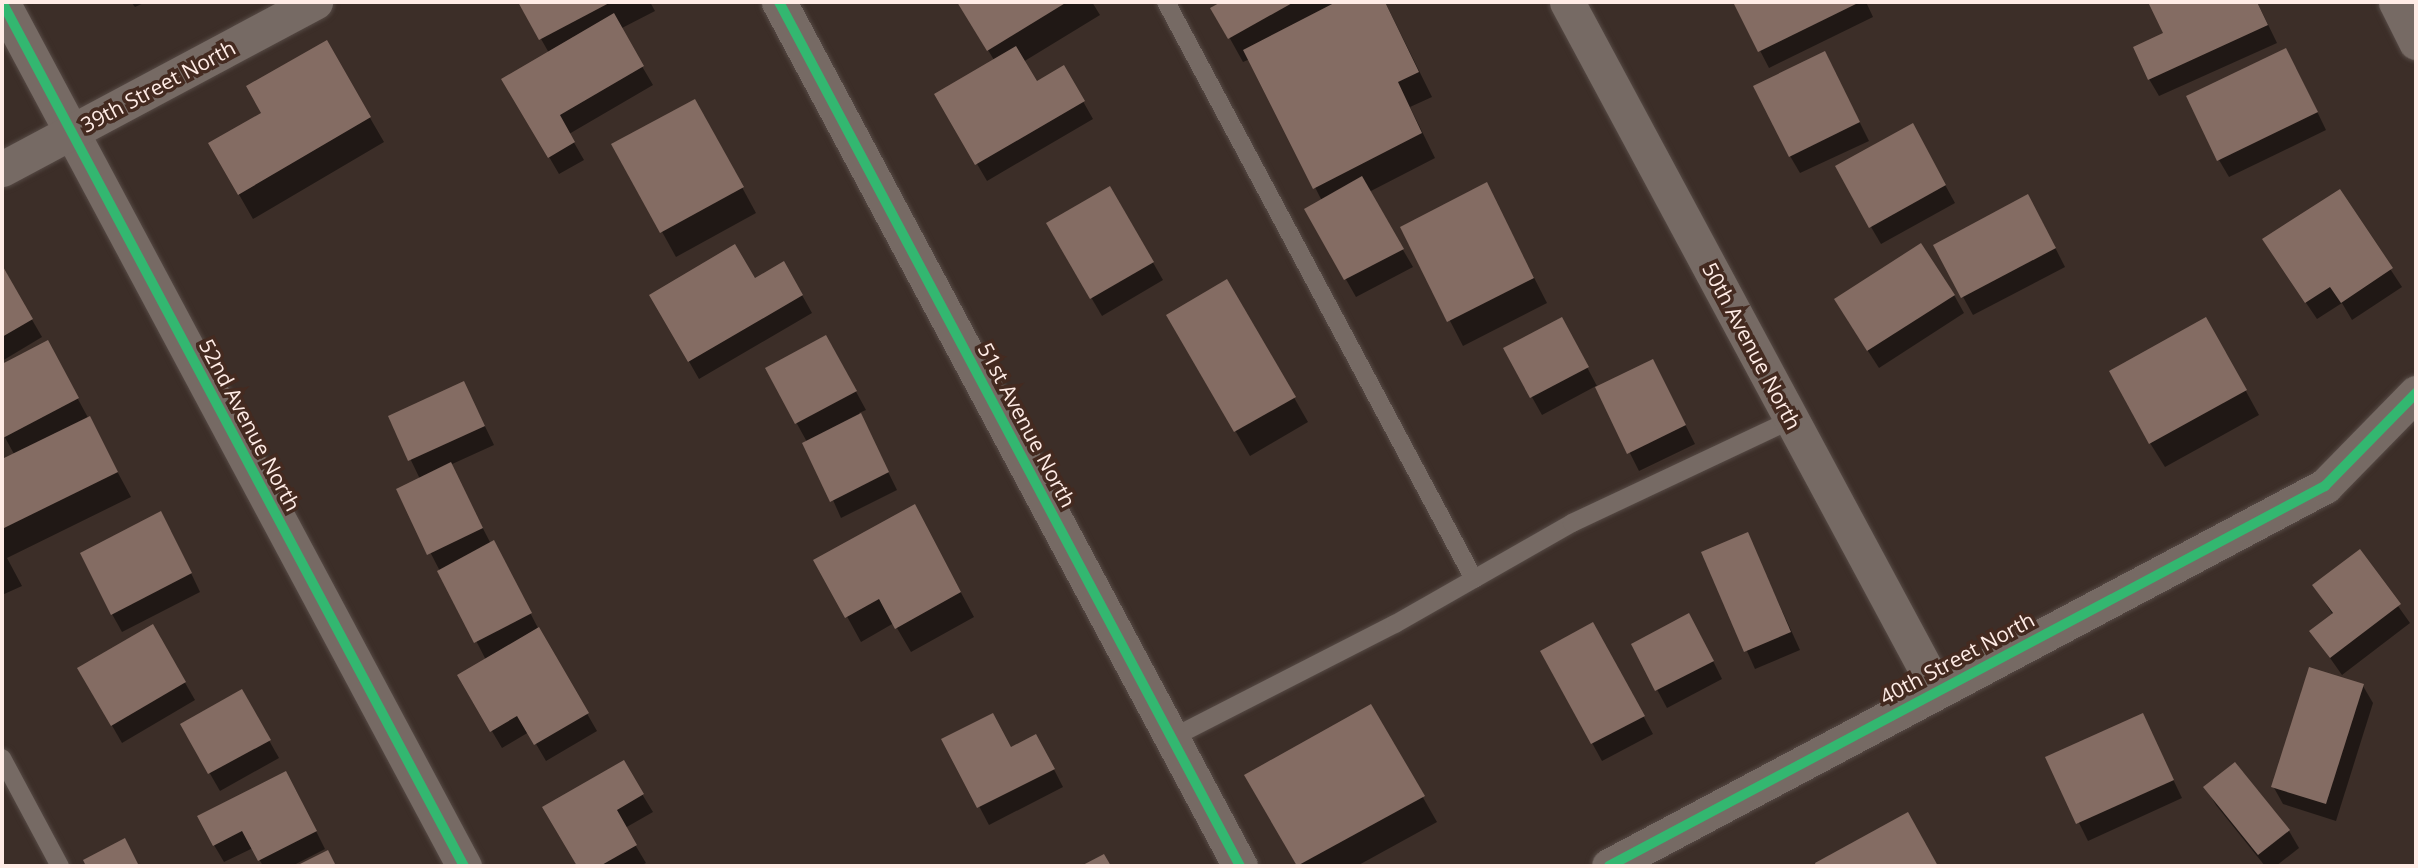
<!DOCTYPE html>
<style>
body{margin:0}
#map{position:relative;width:2418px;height:868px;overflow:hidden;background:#3c2e28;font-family:"Open Sans",sans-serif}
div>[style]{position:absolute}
.shadow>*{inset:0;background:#0007}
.building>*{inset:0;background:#846c63}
.roads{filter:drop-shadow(0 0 2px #564a45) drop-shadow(0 0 2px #564a45)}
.lane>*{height:18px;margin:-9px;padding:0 9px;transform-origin:9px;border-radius:9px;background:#766a64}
.street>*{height:35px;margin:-17.5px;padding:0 17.5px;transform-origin:17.5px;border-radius:17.5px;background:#766a64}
.cycleway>*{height:10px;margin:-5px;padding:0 5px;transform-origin:5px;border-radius:5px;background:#33b770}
span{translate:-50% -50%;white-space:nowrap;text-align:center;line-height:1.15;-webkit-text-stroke:7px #442a20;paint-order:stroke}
.street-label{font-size:21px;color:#ffece6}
.frame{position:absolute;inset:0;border:4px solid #ffece6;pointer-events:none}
</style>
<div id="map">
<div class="shadow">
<div style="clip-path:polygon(131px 2px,146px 2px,135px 7px)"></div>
<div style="clip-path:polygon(520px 2px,650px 2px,655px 11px,620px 29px,653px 85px,569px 134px,584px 160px,559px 174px,504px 80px,549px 53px)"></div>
<div style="clip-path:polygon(959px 2px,1092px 2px,1100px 15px,1023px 62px,1036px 83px,1064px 68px,1093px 119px,987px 181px,936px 94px,994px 60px)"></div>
<div style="clip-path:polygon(1224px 2px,1385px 2px,1432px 97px,1410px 107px,1435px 158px,1369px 192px,1413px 267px,1356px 297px,1306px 209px,1322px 201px,1250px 59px,1243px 62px,1213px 8px)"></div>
<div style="clip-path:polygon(1735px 2px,1866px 2px,1873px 17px,1769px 68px)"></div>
<div style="clip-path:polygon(2257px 2px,2277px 43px,2159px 96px,2149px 79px,2166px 34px,2150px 3px)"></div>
<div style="clip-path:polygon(326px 42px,384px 142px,253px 219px,210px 144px,264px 113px)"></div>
<div style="clip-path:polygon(2296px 68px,2326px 130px,2229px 177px,2219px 160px)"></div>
<div style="clip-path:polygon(1834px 71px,1869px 141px,1800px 173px,1790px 156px)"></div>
<div style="clip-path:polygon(708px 125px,756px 213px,676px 257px,614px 145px)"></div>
<div style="clip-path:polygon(1922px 143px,1955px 203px,1881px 244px,1871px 227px)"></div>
<div style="clip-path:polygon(1486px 184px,1547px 303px,1463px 346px,1402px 228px)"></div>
<div style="clip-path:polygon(1110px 188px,1163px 280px,1102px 316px,1048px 224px)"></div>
<div style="clip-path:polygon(2339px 191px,2402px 287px,2352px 320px,2342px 303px,2317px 319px,2275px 257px)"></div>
<div style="clip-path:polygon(2038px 214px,2065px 267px,1973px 315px,1935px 246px)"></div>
<div style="clip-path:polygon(784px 263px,812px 313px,699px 379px,651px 295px,754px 280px)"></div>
<div style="clip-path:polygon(2px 268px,42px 337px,2px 361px)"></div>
<div style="clip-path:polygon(1227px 281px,1308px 422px,1250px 456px,1168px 315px)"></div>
<div style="clip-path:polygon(1954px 295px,1964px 313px,1879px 368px,1846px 317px)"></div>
<div style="clip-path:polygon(1571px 337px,1598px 388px,1653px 361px,1695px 444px,1639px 471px,1596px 386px,1542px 415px,1505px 349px)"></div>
<div style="clip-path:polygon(47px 342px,131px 497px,7px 558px,22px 586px,2px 595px,2px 461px,14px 454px,2px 432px,2px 366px)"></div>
<div style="clip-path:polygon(2220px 344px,2259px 415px,2165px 467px,2150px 443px)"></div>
<div style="clip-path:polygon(836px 355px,866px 410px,859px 413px,897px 490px,841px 518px,807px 442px,767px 369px)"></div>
<div style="clip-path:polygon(464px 383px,494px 445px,450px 465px,491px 544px,503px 560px,540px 632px,597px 731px,546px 761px,529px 732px,502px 748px,459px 676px,486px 660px,398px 490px,420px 479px,390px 417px)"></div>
<div style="clip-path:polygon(171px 531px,200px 592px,122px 632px,112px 614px)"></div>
<div style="clip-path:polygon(928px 531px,974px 617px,911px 652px,894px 623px,861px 642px,816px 560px)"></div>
<div style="clip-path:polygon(1747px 534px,1800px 650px,1755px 669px,1703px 553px)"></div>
<div style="clip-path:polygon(2359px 551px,2410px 623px,2342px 675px,2311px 631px,2333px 615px,2314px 585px)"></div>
<div style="clip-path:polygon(152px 626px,195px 700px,122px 743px,79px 668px)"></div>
<div style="clip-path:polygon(1699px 633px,1722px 679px,1667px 708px,1633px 645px)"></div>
<div style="clip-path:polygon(1603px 642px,1653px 734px,1602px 761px,1542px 652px)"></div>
<div style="clip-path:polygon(2363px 686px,2373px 703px,2336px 821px,2283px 804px,2273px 786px)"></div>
<div style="clip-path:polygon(241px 691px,279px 758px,220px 791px,182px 725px)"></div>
<div style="clip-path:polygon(1371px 707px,1437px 822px,1357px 866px,1299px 866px,1247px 776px)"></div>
<div style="clip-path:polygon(2142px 715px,2182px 798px,2088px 841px,2047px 758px)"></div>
<div style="clip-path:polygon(944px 740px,1046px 754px,1063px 787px,989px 825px)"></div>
<div style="clip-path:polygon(623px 763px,653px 812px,625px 828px,646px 863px,640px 866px,579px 866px,545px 808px)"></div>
<div style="clip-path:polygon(2206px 788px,2289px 831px,2299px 848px,2276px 866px,2265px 866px,2216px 805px)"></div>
<div style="clip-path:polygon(296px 791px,325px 849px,292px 866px,263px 866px,253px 848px,224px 862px,214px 845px)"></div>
<div style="clip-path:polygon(1907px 814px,1936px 866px,1818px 866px,1817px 864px)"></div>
</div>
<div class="building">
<div style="clip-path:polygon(518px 2px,611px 2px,539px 40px)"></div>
<div style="clip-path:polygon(957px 2px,1067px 2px,987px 51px)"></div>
<div style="clip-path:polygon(1221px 2px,1294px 2px,1228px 39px,1210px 8px)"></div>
<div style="clip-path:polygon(1336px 2px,1385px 2px,1419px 72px,1398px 82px,1422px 133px,1313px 189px,1243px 50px)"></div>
<div style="clip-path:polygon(1733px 2px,1860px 2px,1758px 52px)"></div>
<div style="clip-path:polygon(2148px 2px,2257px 2px,2268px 25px,2148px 80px,2133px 47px,2163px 33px)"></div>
<div style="clip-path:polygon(614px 13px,644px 66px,560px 115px,575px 142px,548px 158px,501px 79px)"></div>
<div style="clip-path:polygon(327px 40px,371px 117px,238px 195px,208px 143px,261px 113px,246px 86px)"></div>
<div style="clip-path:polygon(1016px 46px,1037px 81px,1064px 65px,1085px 101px,975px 165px,934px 94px)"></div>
<div style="clip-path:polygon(2286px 48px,2318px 112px,2217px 161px,2186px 96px)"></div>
<div style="clip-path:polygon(1825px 51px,1860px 122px,1789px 157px,1753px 86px)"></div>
<div style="clip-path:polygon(695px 99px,744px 187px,660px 233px,611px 144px)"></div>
<div style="clip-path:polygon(1913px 123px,1946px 185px,1869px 228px,1835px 166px)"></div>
<div style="clip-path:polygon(1362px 176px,1404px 249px,1344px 280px,1304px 209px)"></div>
<div style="clip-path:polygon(1487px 182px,1534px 278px,1447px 322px,1400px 227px)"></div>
<div style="clip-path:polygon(1110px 186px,1154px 262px,1090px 299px,1046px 223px)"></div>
<div style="clip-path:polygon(2340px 189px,2393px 268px,2341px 303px,2330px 287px,2305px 303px,2262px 239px)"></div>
<div style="clip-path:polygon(2028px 194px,2056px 248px,1961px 298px,1933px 245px)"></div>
<div style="clip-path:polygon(1921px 243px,1955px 295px,1867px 351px,1834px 299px)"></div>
<div style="clip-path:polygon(735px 244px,755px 278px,784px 261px,803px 295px,688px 362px,649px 295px)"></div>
<div style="clip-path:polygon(2px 265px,33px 319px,2px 337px)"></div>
<div style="clip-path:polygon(1227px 279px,1296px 397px,1234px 432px,1166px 315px)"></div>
<div style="clip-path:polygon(1562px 317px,1589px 367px,1530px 398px,1503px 348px)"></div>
<div style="clip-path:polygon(2206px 317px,2247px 390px,2149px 444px,2109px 371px)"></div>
<div style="clip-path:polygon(826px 335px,857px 391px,795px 424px,765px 368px)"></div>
<div style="clip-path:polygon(48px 340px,79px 398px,3px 438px,2px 364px)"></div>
<div style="clip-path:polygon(1653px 359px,1686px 425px,1627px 454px,1595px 387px)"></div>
<div style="clip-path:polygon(464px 381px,485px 426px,408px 461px,388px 416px)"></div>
<div style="clip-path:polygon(861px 413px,889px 472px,830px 502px,802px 443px)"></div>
<div style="clip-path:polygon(90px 416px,118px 472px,2px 529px,2px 459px)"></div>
<div style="clip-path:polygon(451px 462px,483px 528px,427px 555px,396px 489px)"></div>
<div style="clip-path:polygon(915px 504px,961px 592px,895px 629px,879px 599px,845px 618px,813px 560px)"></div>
<div style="clip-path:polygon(161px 511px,192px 573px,111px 615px,80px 553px)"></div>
<div style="clip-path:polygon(1748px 532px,1791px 632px,1744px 652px,1701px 552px)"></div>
<div style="clip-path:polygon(494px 540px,532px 613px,474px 643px,437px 571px)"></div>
<div style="clip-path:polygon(2360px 549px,2401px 604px,2330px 658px,2309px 631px,2333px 613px,2312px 585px)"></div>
<div style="clip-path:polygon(1689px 613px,1714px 661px,1655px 691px,1631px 644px)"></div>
<div style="clip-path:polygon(1593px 622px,1645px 716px,1591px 744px,1540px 651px)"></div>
<div style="clip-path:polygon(153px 624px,186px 682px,111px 726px,77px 668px)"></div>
<div style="clip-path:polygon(539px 627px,589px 713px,534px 745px,517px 716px,490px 732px,457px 675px)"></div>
<div style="clip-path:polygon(2309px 667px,2364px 684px,2326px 804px,2271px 787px)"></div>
<div style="clip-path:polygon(242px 689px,271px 740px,208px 774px,180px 724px)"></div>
<div style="clip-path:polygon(1371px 704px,1425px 796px,1297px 866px,1244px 775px)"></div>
<div style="clip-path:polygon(993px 713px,1011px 747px,1036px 734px,1055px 769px,977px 808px,941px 739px)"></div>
<div style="clip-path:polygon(2143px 713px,2174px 780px,2076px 824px,2045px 757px)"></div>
<div style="clip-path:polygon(624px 760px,644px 794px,617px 810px,637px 845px,600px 866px,577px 866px,542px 807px)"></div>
<div style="clip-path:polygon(2235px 762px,2290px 830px,2258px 855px,2203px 787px)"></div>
<div style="clip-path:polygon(286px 771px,317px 831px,258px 861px,242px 831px,213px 846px,197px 816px)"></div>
<div style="clip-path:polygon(1908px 812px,1938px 866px,1816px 866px,1815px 863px)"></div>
<div style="clip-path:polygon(125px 838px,139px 866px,86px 866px,83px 860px)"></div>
<div style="clip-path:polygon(328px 850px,336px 866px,296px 866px)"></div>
<div style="clip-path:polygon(1104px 854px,1111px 866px,1081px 866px)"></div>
</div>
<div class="roads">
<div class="lane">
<div style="left:1166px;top:2px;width:654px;rotate:61.91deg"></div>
<div style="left:1172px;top:738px;width:250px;rotate:-27.1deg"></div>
<div style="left:1395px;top:624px;width:204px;rotate:-29.7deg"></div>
<div style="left:1572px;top:523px;width:242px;rotate:-25.2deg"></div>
<div style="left:2px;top:758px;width:123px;rotate:61.8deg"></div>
</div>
<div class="street">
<div style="left:2px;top:2px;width:980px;rotate:61.87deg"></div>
<div style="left:779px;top:2px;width:979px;rotate:61.92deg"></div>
<div style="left:1567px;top:2px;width:781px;rotate:61.73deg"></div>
<div style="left:2396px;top:2px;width:45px;rotate:63.4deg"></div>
<div style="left:2px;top:169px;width:355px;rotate:-28.1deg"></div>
<div style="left:1609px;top:866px;width:811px;rotate:-27.96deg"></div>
<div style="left:2325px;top:486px;width:130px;rotate:-45.6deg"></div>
</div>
</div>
<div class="cycleway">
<div style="left:2px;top:2px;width:980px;rotate:61.87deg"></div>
<div style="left:779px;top:2px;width:979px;rotate:61.92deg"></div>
<div style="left:1609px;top:866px;width:811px;rotate:-27.96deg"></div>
<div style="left:2325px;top:486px;width:130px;rotate:-45.6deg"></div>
</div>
<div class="street-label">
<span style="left:158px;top:86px;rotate:-28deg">39th Street North</span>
<span style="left:1752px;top:346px;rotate:62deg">50th Avenue North</span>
<span style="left:250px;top:425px;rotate:62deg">52nd Avenue North</span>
<span style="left:1027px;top:425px;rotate:62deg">51st Avenue North</span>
<span style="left:1957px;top:658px;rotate:-28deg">40th Street North</span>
</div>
<div class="frame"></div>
</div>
